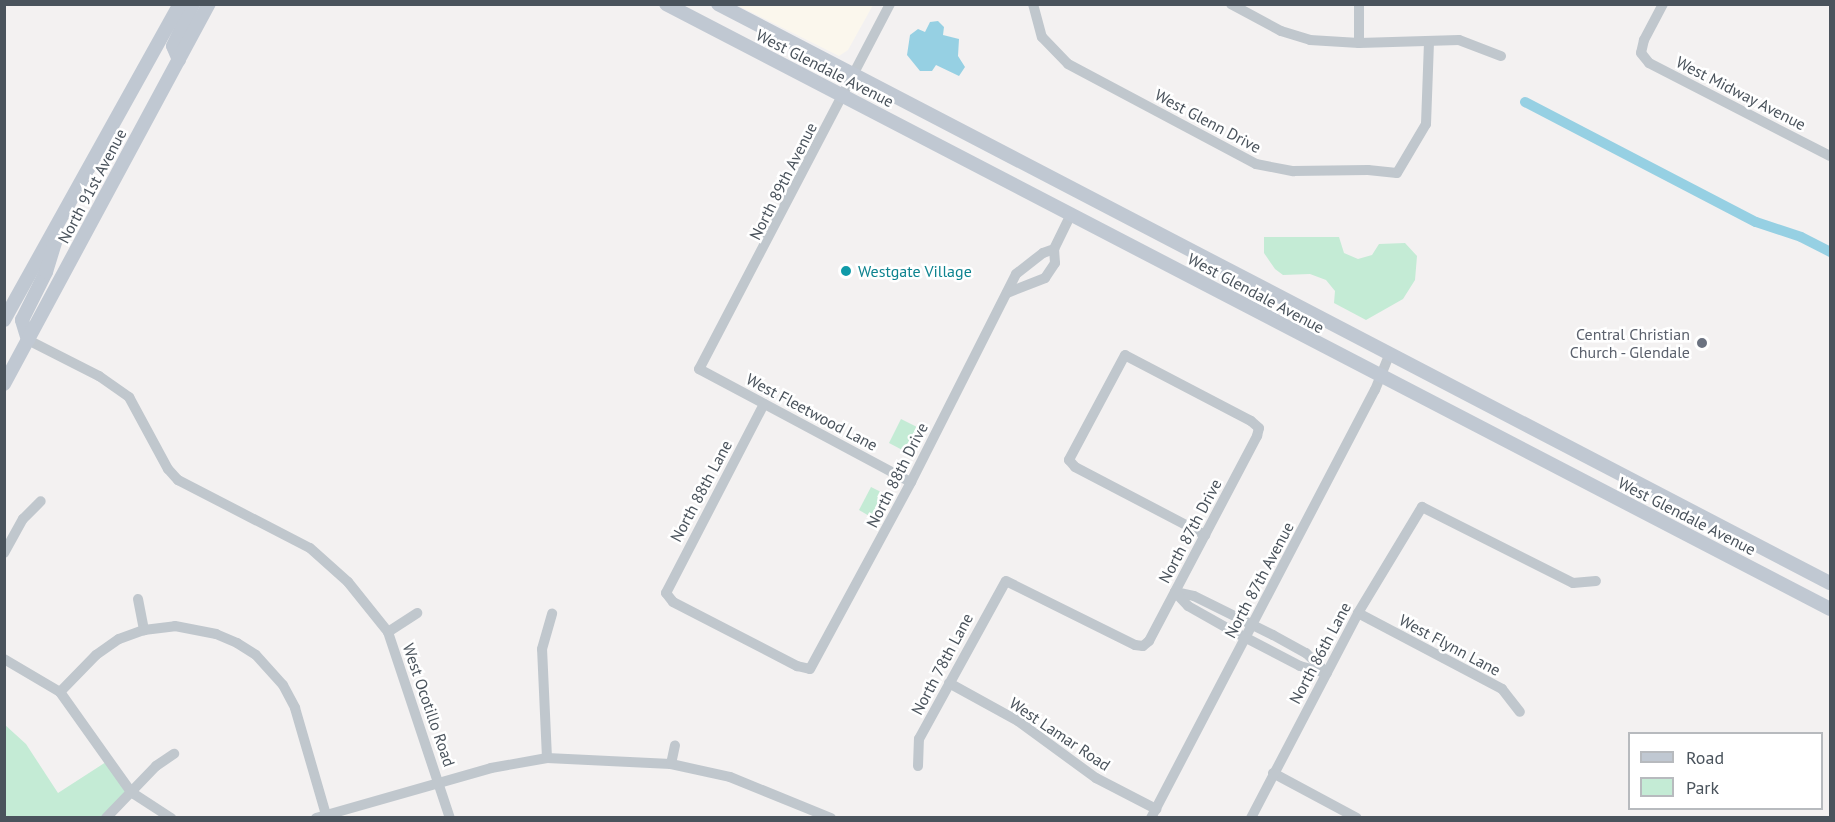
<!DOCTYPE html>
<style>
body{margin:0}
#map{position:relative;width:1835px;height:822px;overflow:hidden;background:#f3f1f1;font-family:"PT Sans",sans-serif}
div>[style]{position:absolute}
.commercial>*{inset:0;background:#fbf7ed}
.green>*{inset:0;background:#c4ebd5}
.water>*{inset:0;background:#96d0e3}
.canal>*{height:10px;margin:-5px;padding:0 5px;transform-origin:5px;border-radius:5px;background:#96d0e3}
.street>*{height:10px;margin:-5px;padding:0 5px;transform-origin:5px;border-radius:5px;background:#c0c7cd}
.secondary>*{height:14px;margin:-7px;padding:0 7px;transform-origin:7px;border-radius:7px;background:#c0c8d2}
.dots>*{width:16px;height:16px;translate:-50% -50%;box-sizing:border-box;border:3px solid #fff;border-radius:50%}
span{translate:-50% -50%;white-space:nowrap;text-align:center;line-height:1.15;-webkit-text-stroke:5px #fff;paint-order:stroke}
.street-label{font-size:16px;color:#4a535c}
.culture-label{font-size:16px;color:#0d838f}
.left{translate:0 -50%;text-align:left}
.worship-label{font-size:16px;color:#5b616d}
.right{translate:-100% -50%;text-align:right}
.frame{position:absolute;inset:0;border:6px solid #4a535c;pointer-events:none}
.legend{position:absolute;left:1628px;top:732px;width:195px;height:78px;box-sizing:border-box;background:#fff;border:2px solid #b7babe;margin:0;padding:8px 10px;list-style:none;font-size:18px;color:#4a535c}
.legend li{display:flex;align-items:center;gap:12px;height:30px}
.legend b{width:30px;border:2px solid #b7babe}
</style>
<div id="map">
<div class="commercial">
<div style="clip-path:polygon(737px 5px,873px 5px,848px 50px,839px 56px)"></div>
</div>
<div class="green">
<div style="clip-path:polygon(1264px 237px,1339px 237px,1344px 253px,1358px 259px,1372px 255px,1379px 244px,1405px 243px,1417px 256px,1415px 280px,1403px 299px,1366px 320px,1334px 303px,1335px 291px,1326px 280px,1310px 274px,1283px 275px,1275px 269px,1264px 253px)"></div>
<div style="clip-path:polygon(901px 419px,923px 430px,910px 454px,889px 443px)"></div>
<div style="clip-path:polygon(871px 487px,883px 493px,871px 517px,859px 510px)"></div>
<div style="clip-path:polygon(4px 724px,26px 744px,58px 793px,106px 762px,131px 792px,106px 817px,5px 817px)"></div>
</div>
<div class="water">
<div style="clip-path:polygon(938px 21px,944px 27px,943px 35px,959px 39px,958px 56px,965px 67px,959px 76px,936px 65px,932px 71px,920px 71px,907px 55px,910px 35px,918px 29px,925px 32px,930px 22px)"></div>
</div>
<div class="canal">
<div style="left:1525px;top:102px;width:260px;rotate:27.5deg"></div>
<div style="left:1756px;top:222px;width:47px;rotate:18.4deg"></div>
<div style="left:1801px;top:237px;width:33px;rotate:27deg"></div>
</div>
<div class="street">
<div style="left:890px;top:4px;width:412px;rotate:117.6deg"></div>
<div style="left:699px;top:369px;width:240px;rotate:28.1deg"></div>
<div style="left:1033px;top:4px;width:34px;rotate:75deg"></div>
<div style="left:1042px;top:37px;width:37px;rotate:46deg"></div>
<div style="left:1068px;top:64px;width:213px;rotate:28deg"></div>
<div style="left:1256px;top:164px;width:38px;rotate:11deg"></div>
<div style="left:1293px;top:171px;width:75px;rotate:-0.8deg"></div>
<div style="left:1368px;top:170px;width:29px;rotate:6deg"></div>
<div style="left:1397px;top:173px;width:57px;rotate:-59.4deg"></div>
<div style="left:1426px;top:124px;width:83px;rotate:-87.9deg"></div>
<div style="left:1231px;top:4px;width:57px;rotate:28.4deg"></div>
<div style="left:1281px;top:31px;width:30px;rotate:17deg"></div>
<div style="left:1310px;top:40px;width:49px;rotate:3.5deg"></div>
<div style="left:1359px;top:43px;width:100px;rotate:-1.7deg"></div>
<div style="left:1459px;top:40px;width:45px;rotate:20.9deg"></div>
<div style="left:1359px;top:4px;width:39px;rotate:90deg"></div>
<div style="left:1663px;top:4px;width:41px;rotate:117.8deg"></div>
<div style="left:1644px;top:40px;width:13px;rotate:103deg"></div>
<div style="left:1641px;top:53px;width:13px;rotate:51deg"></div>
<div style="left:1649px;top:63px;width:203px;rotate:27.2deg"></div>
<div style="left:1007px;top:293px;width:41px;rotate:-21.5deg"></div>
<div style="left:1045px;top:278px;width:18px;rotate:-56deg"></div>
<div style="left:1055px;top:263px;width:14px;rotate:-94deg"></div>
<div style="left:1054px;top:249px;width:39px;rotate:-64deg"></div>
<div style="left:28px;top:340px;width:80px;rotate:26.9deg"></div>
<div style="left:99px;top:376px;width:37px;rotate:35deg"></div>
<div style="left:129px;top:397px;width:82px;rotate:61.6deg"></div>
<div style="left:168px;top:469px;width:15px;rotate:48deg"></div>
<div style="left:178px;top:480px;width:148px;rotate:27.3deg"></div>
<div style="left:310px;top:548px;width:51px;rotate:41.8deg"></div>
<div style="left:348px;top:582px;width:64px;rotate:51.3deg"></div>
<div style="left:388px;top:632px;width:196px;rotate:71.6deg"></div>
<div style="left:764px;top:404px;width:213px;rotate:117.4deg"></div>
<div style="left:666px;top:593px;width:11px;rotate:52deg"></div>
<div style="left:673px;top:602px;width:140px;rotate:27.3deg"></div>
<div style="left:797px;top:666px;width:13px;rotate:13deg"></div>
<div style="left:810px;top:669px;width:213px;rotate:-61.6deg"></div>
<div style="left:911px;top:482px;width:233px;rotate:-63.2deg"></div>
<div style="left:1016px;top:274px;width:34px;rotate:-38deg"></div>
<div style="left:1043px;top:253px;width:12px;rotate:-20deg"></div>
<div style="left:4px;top:553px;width:39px;rotate:-61deg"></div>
<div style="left:23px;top:519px;width:25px;rotate:-45deg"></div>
<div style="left:1175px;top:592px;width:19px;rotate:12deg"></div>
<div style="left:1194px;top:596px;width:88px;rotate:26.3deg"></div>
<div style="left:1273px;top:635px;width:38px;rotate:29deg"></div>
<div style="left:1306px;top:653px;width:29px;rotate:44deg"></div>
<div style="left:1175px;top:592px;width:19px;rotate:47deg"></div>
<div style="left:1188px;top:606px;width:45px;rotate:29.4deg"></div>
<div style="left:1227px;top:628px;width:82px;rotate:27.5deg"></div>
<div style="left:1300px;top:666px;width:27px;rotate:15deg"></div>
<div style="left:138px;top:599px;width:32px;rotate:79deg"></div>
<div style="left:1358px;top:613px;width:163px;rotate:27.8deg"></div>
<div style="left:1502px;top:689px;width:29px;rotate:52deg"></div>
<div style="left:388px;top:632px;width:35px;rotate:-33deg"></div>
<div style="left:4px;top:659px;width:65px;rotate:30.5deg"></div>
<div style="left:60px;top:692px;width:123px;rotate:54.6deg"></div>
<div style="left:131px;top:792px;width:48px;rotate:33deg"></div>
<div style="left:949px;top:683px;width:79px;rotate:28.8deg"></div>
<div style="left:1018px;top:721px;width:97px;rotate:36.2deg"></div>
<div style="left:1096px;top:778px;width:68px;rotate:27.3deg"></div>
<div style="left:60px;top:692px;width:52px;rotate:-45.8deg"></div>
<div style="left:96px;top:655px;width:28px;rotate:-35deg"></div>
<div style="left:119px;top:639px;width:27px;rotate:-20deg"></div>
<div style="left:144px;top:630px;width:31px;rotate:-7deg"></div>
<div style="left:175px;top:626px;width:42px;rotate:11deg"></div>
<div style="left:216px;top:634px;width:23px;rotate:23deg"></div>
<div style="left:237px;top:643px;width:22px;rotate:32deg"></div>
<div style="left:256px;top:655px;width:40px;rotate:48deg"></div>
<div style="left:283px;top:685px;width:26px;rotate:62deg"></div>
<div style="left:295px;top:708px;width:111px;rotate:73.8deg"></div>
<div style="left:547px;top:758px;width:109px;rotate:-92.6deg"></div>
<div style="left:542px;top:649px;width:37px;rotate:-74deg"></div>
<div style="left:671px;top:764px;width:19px;rotate:-78deg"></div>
<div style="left:918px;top:766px;width:27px;rotate:-88deg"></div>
<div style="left:919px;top:739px;width:180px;rotate:-61.2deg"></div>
<div style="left:1006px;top:581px;width:144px;rotate:26.4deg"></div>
<div style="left:1135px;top:645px;width:8px;rotate:7deg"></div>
<div style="left:1143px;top:646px;width:8px;rotate:-40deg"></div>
<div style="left:1149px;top:641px;width:232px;rotate:-62.2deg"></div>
<div style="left:1257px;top:436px;width:8px;rotate:-76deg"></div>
<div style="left:1259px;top:428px;width:11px;rotate:-139deg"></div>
<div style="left:1251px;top:421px;width:142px;rotate:-152.4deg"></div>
<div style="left:1125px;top:355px;width:119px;rotate:118.1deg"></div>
<div style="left:1069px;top:460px;width:9px;rotate:49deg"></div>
<div style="left:1075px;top:467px;width:147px;rotate:27.6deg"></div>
<div style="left:1273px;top:773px;width:95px;rotate:28.2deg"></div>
<div style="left:106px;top:818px;width:72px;rotate:-46.1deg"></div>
<div style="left:156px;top:766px;width:22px;rotate:-34deg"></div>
<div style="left:316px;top:818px;width:182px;rotate:-15.9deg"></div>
<div style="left:491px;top:768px;width:57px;rotate:-10.1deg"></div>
<div style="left:547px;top:758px;width:124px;rotate:2.8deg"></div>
<div style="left:671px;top:764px;width:60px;rotate:12.4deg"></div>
<div style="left:730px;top:777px;width:109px;rotate:22.1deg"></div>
<div style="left:1151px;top:818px;width:483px;rotate:-62.4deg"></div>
<div style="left:1375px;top:390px;width:38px;rotate:-68deg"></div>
<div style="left:1251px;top:818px;width:231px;rotate:-62.4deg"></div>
<div style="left:1358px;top:613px;width:124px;rotate:-58.9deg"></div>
<div style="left:1422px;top:507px;width:169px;rotate:26.7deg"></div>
<div style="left:1573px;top:583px;width:23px;rotate:-5deg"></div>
</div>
<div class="secondary">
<div style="left:666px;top:4px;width:1312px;rotate:27.46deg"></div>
<div style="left:718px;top:4px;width:1254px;rotate:27.51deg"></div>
<div style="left:179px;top:60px;width:15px;rotate:-113deg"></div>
<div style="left:173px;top:46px;width:47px;rotate:-64.5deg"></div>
<div style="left:4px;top:320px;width:362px;rotate:-60.9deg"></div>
<div style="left:28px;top:340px;width:21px;rotate:-107deg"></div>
<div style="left:22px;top:320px;width:54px;rotate:-63.4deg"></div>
<div style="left:46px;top:272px;width:34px;rotate:-73deg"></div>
<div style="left:4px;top:384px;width:432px;rotate:-61.7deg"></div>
</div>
<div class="dots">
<div style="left:846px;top:271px;background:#0f9aa8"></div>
<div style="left:1702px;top:343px;background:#6b7280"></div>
</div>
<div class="street-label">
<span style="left:825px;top:68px;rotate:27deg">West Glendale Avenue</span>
<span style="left:1741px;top:93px;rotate:27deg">West Midway Avenue</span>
<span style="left:1208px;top:121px;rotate:28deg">West Glenn Drive</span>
<span style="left:783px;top:181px;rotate:-63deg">North 89th Avenue</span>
<span style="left:92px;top:186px;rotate:-62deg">North 91st Avenue</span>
<span style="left:1256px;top:293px;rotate:28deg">West Glendale Avenue</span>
<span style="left:812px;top:412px;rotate:28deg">West Fleetwood Lane</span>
<span style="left:897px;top:475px;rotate:-63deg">North 88th Drive</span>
<span style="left:701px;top:491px;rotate:-62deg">North 88th Lane</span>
<span style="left:1687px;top:516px;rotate:27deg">West Glendale Avenue</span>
<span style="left:1190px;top:531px;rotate:-62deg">North 87th Drive</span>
<span style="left:1259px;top:580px;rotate:-62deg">North 87th Avenue</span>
<span style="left:1450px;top:645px;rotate:28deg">West Flynn Lane</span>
<span style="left:1320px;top:653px;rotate:-62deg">North 86th Lane</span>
<span style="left:942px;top:664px;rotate:-62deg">North 78th Lane</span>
<span style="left:429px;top:705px;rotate:71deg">West Ocotillo Road</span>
<span style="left:1060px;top:734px;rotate:34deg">West Lamar Road</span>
</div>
<div class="culture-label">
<span class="left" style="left:858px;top:271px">Westgate Village</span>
</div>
<div class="worship-label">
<span class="right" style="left:1690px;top:343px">Central Christian<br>Church - Glendale</span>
</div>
<div class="frame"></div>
<ul class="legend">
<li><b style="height:8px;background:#c0c8d2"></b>Road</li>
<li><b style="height:16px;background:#c4ebd5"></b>Park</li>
</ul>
</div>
